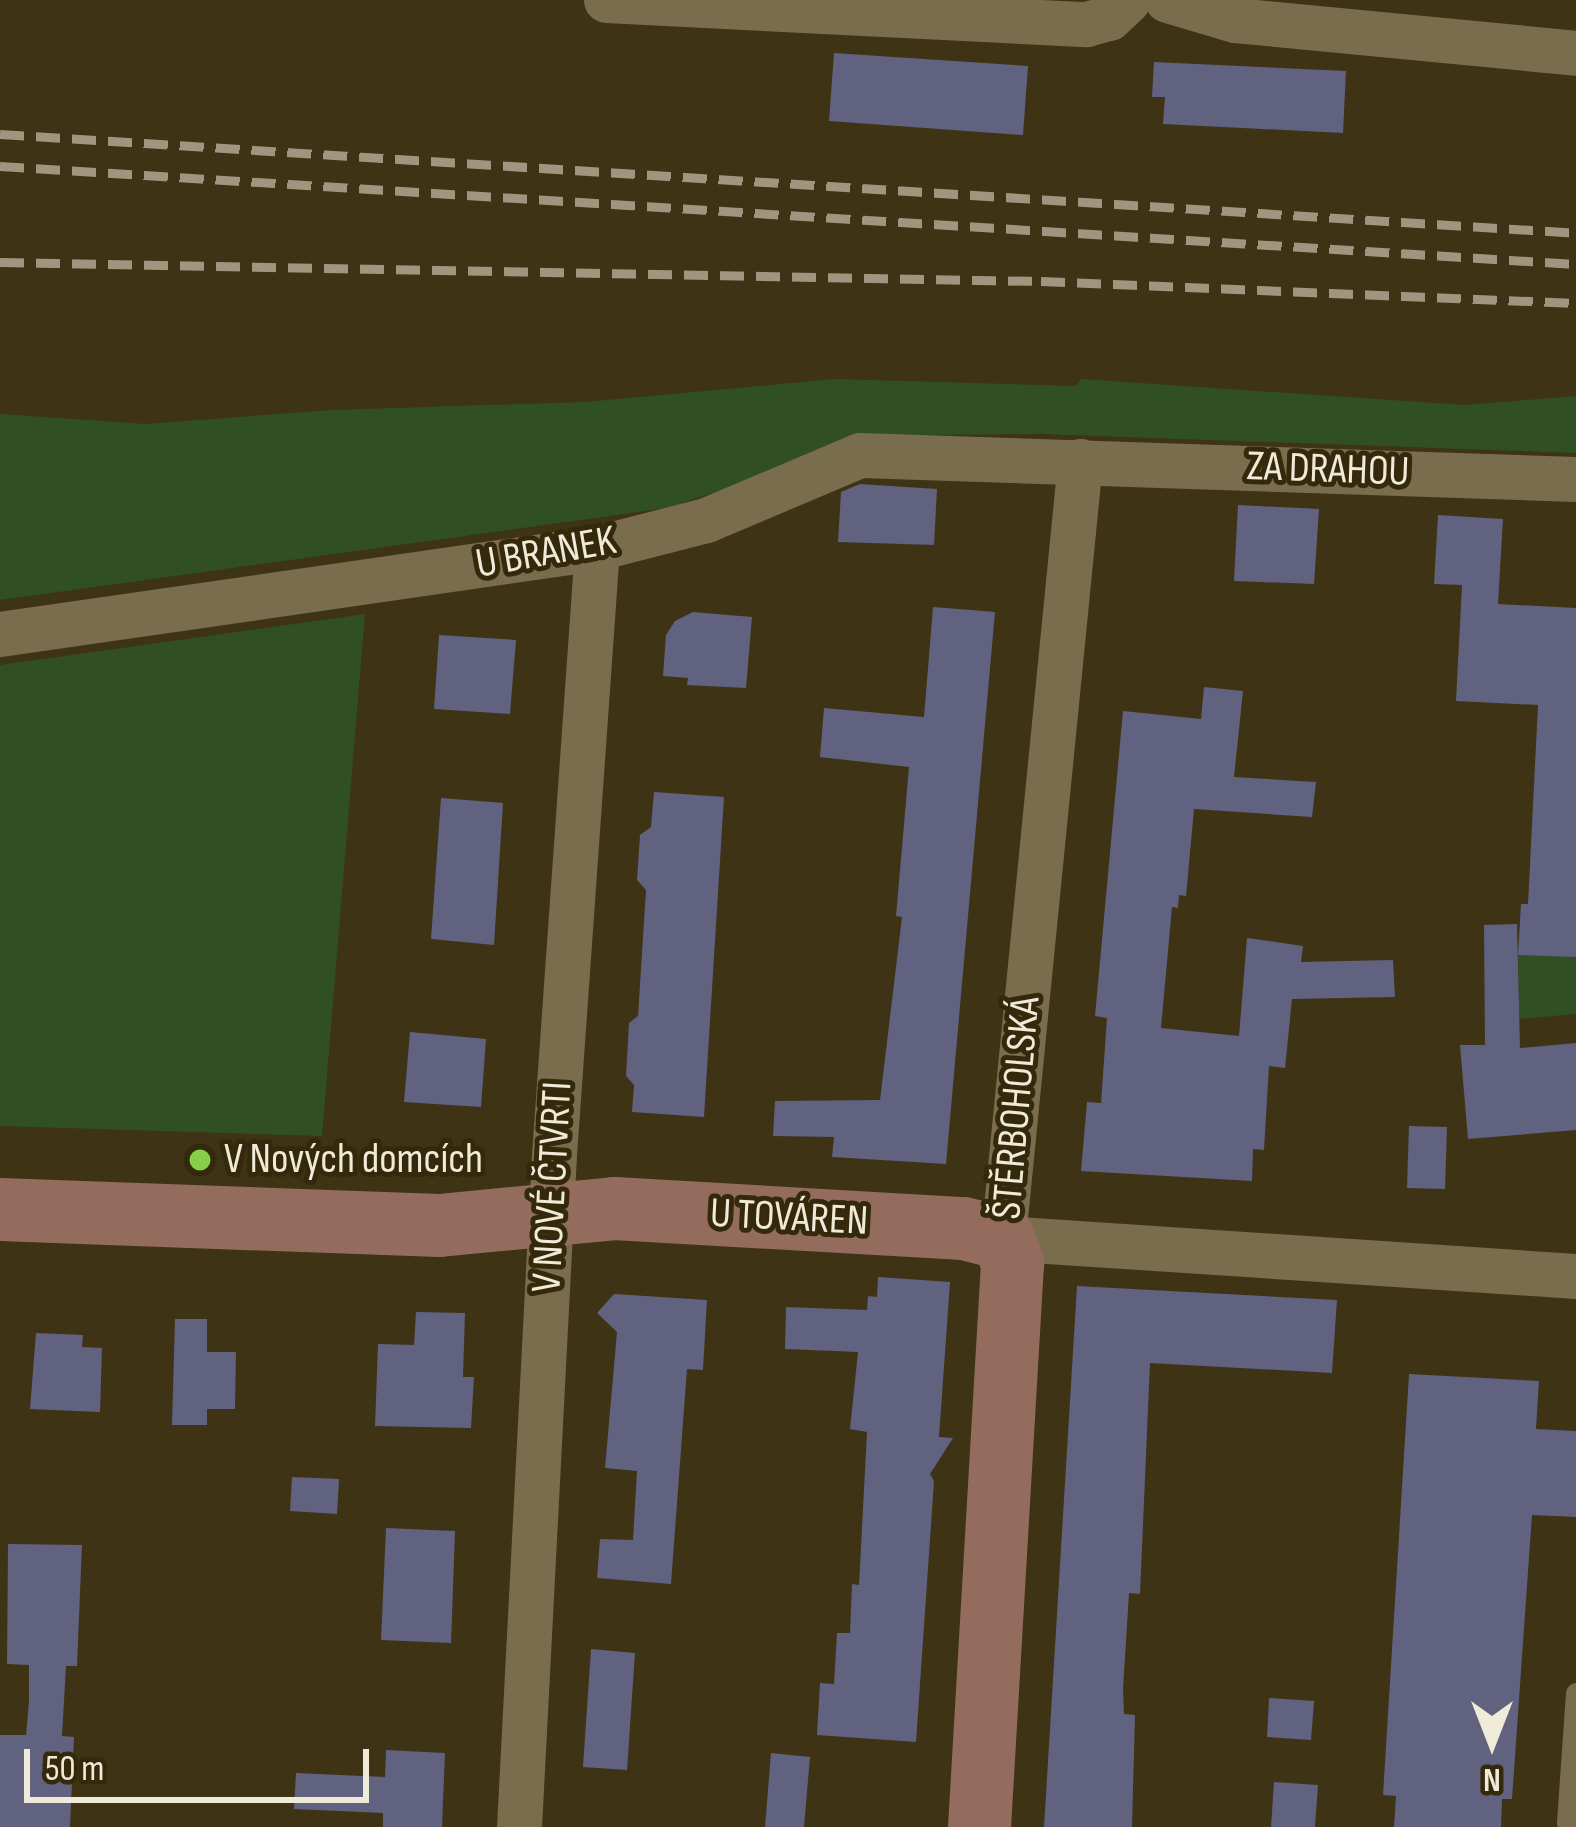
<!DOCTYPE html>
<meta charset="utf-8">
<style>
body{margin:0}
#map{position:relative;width:1576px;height:1827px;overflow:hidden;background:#3e3315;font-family:"Sofia Sans Condensed",sans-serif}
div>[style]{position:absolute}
.green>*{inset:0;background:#304f25}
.building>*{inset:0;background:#606280}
.lane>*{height:21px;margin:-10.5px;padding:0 10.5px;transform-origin:10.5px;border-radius:10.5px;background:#796d4e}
.street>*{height:45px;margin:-22.5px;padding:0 22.5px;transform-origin:22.5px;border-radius:22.5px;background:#796d4e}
.secondary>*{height:63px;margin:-31.5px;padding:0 31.5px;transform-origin:31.5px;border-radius:31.5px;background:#936c5e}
.rail>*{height:9px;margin-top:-4.5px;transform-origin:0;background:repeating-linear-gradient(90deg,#9f967f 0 24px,transparent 0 36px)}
.dots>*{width:33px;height:33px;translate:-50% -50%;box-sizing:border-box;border:6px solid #34290b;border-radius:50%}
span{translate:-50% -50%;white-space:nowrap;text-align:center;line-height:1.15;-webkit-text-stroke:10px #34290b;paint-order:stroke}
.street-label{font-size:42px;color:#f0ead8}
.poi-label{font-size:42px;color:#f0ead8}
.left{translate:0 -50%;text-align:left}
.north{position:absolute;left:1432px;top:1683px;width:120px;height:120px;-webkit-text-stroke:9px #34290b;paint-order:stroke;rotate:180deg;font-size:33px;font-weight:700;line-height:48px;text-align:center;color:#f0ead8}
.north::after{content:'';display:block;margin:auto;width:42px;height:54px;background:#f0ead8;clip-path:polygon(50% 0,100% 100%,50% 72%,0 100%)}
.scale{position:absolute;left:24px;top:1749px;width:345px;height:54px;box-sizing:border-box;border:6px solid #f0ead8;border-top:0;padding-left:15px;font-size:36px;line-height:42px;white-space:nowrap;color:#f0ead8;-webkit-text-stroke:9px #34290b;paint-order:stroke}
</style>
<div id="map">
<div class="green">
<div style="clip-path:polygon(834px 379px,1076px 386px,1081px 379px,1465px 405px,1576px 396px,1576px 453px,1042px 434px,889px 435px,667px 508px,0 600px,0 414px,146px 424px,332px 410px,585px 402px)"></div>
<div style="clip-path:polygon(365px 614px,322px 1136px,0 1126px,0 665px)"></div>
<div style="clip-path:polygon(1518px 948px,1576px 957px,1576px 1014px,1519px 1019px)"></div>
</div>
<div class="building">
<div style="clip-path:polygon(834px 53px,1028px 66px,1023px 135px,829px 121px)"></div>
<div style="clip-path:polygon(1154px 62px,1346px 71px,1343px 133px,1163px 124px,1165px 97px,1152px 97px)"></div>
<div style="clip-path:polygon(860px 484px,937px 489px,934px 545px,838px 542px,841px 492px)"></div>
<div style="clip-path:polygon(1238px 505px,1319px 509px,1314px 584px,1234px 581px)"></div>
<div style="clip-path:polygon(1438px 515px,1503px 519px,1498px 604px,1576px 608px,1576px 957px,1518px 955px,1521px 904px,1528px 904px,1538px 705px,1456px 701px,1462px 585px,1434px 584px)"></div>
<div style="clip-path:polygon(933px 607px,995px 612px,946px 1164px,832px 1157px,834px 1137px,773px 1136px,775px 1101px,880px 1100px,902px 917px,896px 916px,909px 767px,820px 757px,824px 708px,924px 717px)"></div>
<div style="clip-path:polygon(693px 612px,752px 617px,746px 688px,687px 685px,688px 678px,663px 676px,666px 635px,675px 621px)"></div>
<div style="clip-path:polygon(439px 635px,516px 640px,510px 714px,434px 709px)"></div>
<div style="clip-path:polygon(1204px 687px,1243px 691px,1234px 777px,1316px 782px,1312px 817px,1194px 809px,1186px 896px,1179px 895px,1178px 908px,1172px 907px,1161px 1028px,1239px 1036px,1247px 938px,1303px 946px,1301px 962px,1393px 960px,1395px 997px,1292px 999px,1285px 1068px,1269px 1066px,1264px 1150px,1253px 1149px,1252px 1181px,1081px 1171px,1087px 1102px,1101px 1103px,1107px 1018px,1095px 1016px,1123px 711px,1201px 719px)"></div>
<div style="clip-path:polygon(654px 792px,724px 797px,704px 1117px,632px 1112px,634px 1085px,626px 1076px,629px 1023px,638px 1016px,646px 890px,637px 880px,640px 835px,651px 827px)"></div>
<div style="clip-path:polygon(441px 798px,503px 803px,494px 945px,431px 939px)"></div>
<div style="clip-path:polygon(1517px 924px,1520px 1048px,1576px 1043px,1576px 1130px,1468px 1139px,1460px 1045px,1485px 1045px,1484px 925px)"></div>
<div style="clip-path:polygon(410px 1032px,486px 1039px,481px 1107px,404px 1102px)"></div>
<div style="clip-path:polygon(1409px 1126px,1447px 1127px,1445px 1189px,1407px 1188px)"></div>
<div style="clip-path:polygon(878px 1277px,950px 1282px,939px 1437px,953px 1438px,930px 1474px,934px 1481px,916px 1742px,817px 1735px,820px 1683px,834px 1684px,837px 1633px,850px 1633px,852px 1584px,859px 1585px,867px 1432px,850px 1429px,858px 1352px,785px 1349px,786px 1307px,867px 1310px,868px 1296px,877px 1297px)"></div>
<div style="clip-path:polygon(1077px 1286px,1337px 1300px,1332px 1373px,1150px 1363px,1140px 1594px,1129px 1593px,1123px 1689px,1124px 1714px,1135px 1715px,1132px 1827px,1044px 1827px)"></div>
<div style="clip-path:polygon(614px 1294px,707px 1300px,703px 1370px,687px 1369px,671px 1584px,597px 1578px,600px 1539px,633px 1540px,637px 1471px,605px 1468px,617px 1332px,597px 1313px)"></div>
<div style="clip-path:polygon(416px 1312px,465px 1313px,463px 1377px,474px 1377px,471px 1428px,375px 1426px,378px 1344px,414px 1345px)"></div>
<div style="clip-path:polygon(175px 1319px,207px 1319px,207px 1352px,236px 1352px,235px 1409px,207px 1409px,207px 1425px,172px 1425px)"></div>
<div style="clip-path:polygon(36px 1333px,83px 1335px,82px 1347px,102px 1348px,100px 1412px,30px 1409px)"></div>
<div style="clip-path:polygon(1409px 1374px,1539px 1381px,1536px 1429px,1576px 1431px,1576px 1517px,1532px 1515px,1512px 1799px,1502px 1799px,1501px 1827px,1394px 1827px,1396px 1796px,1383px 1795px)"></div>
<div style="clip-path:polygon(292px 1477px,339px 1479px,337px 1514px,290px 1511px)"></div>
<div style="clip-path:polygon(386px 1528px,455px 1531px,451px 1643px,381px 1640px)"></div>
<div style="clip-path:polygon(8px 1544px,82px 1545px,77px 1666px,66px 1666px,62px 1736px,74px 1737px,70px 1827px,0 1827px,0 1735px,26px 1735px,29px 1701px,29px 1665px,7px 1664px)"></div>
<div style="clip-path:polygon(591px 1649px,635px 1653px,627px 1770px,583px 1767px)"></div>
<div style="clip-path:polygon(1269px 1698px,1314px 1701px,1311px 1740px,1267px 1737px)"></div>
<div style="clip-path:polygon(386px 1750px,445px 1753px,442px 1827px,383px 1827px,383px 1813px,294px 1809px,296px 1773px,385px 1777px)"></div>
<div style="clip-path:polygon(771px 1753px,810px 1757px,804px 1827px,765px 1827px)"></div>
<div style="clip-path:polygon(1274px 1782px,1318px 1785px,1315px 1827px,1271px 1827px)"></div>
</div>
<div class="lane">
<div style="left:1576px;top:1693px;width:129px;rotate:94deg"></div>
<div style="left:1567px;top:1822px;width:9px"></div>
</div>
<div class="street">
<div style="left:606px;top:0;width:481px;rotate:2.9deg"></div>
<div style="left:1086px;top:24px;width:24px;rotate:-15deg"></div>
<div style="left:1109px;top:18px;width:26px;rotate:-43deg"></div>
<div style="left:1167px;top:0;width:71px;rotate:16.4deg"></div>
<div style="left:1235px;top:20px;width:343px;rotate:5.5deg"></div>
<div style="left:1080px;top:461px;width:781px;rotate:95.66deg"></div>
<div style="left:1003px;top:1238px;width:574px;rotate:3.79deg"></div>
<div style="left:0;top:634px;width:603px;rotate:-8.2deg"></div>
<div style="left:597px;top:548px;width:113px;rotate:-14.4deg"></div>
<div style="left:706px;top:520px;width:167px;rotate:-22.9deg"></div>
<div style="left:860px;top:455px;width:716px;rotate:1.92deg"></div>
<div style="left:519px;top:1827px;width:673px;rotate:-87.02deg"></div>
<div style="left:554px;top:1155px;width:609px;rotate:-85.95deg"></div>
</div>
<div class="secondary">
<div style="left:0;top:1209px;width:439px;rotate:2.1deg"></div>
<div style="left:439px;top:1225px;width:176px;rotate:-5.5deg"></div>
<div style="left:614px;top:1208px;width:350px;rotate:3.3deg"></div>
<div style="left:963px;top:1228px;width:41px;rotate:14deg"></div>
<div style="left:1003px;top:1238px;width:27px;rotate:70deg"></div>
<div style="left:1012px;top:1263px;width:565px;rotate:93.35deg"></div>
</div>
<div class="rail">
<div style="left:0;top:134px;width:1579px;rotate:3.59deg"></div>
<div style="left:0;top:166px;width:1579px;rotate:3.56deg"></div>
<div style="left:0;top:262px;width:1041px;rotate:1.05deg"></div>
<div style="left:1041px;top:281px;width:535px;rotate:2.35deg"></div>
</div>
<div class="dots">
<div style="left:200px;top:1160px;background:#88cf49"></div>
</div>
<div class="street-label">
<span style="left:1328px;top:470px;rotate:2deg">ZA DRAHOU</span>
<span style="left:546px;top:553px;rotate:-10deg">U BRANEK</span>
<span style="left:1017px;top:1108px;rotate:-85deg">ŠTĚRBOHOLSKÁ</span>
<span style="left:553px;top:1187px;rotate:-87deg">V NOVÉ ČTVRTI</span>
<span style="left:789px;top:1218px;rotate:3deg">U TOVÁREN</span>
</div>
<div class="poi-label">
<span class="left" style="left:224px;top:1160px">V Nových domcích</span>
</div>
<div class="north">N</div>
<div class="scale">50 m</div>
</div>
